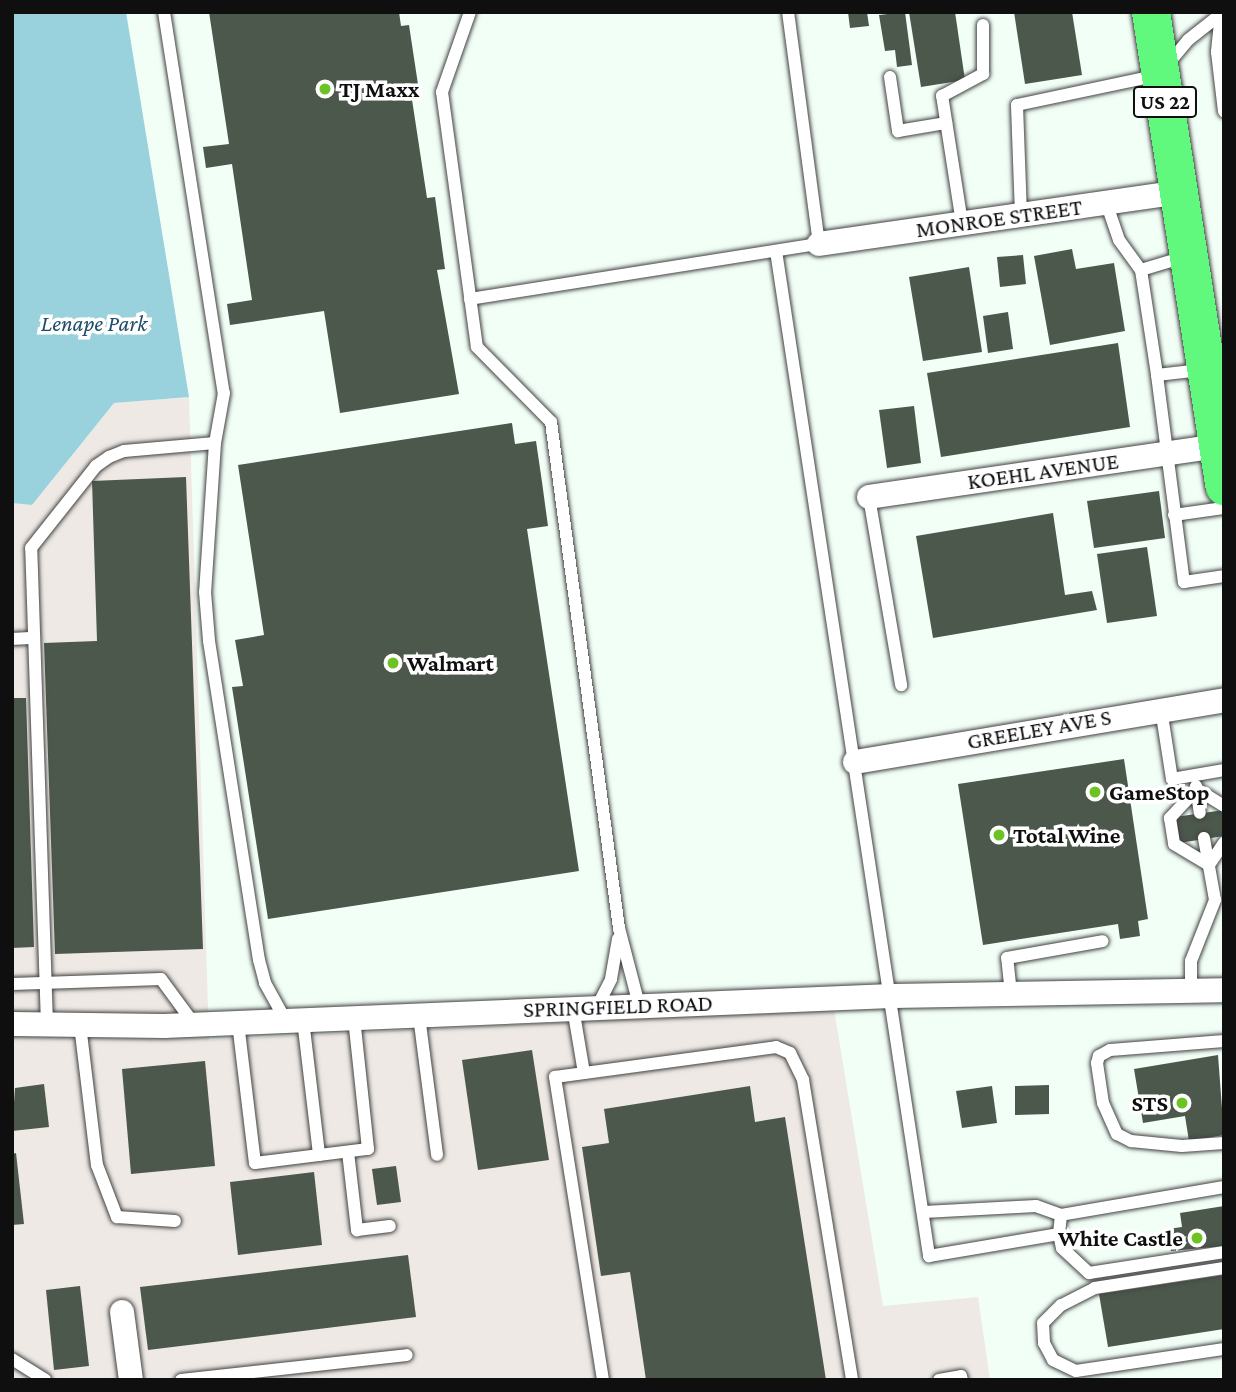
<!DOCTYPE html>
<style>
body{margin:0}
#map{position:relative;width:1236px;height:1392px;overflow:hidden;background:#f2fff7;font-family:"Crimson Pro",serif}
div>[style]{position:absolute}
.industrial>*{inset:0;background:#eee9e4}
.forest>*{inset:0;background:#99d2dc}
.building>*{inset:0;background:#4c584b}
.roads{filter:drop-shadow(0 0 2px #424242) drop-shadow(0 0 2px #424242)}
.service>*{height:12px;margin:-6px;padding:0 6px;transform-origin:6px;border-radius:6px;background:#fff}
.minor>*{height:24px;margin:-12px;padding:0 12px;transform-origin:12px;border-radius:12px;background:#fff}
.trunk>*{height:38px;margin:-19px;padding:0 19px;transform-origin:19px;border-radius:19px;background:#60f87d}
.dots>*{width:19px;height:19px;translate:-50% -50%;box-sizing:border-box;border:4px solid #fff;border-radius:50%}
span{translate:-50% -50%;white-space:nowrap;text-align:center;line-height:1.15;-webkit-text-stroke:7px #fff;paint-order:stroke}
.shield-label span{padding:2px 5px;background:#fff;border:2px solid;border-radius:5px;-webkit-text-stroke-width:0}
.shield-label{font-size:21px;color:#0f0f0f;font-weight:700}
.poi-label{font-size:23px;color:#0f0f0f;font-weight:700}
.left{translate:0 -50%;text-align:left}
.right{translate:-100% -50%;text-align:right}
.street-label{font-size:23px;color:#0f0f0f}
.park-label{font-size:23px;color:#1e4c69;font-style:italic}
.frame{position:absolute;inset:0;border:14px solid #0f0f0f;pointer-events:none}
</style>
<div id="map">
<div class="industrial">
<div style="clip-path:polygon(189px 397px,209px 1040px,834px 1009px,883px 1306px,978px 1297px,990px 1380px,12px 1380px,12px 503px,32px 505px,114px 403px)"></div>
</div>
<div class="forest">
<div style="clip-path:polygon(12px 12px,126px 12px,189px 397px,114px 403px,32px 505px,12px 503px)"></div>
</div>
<div class="building">
<div style="clip-path:polygon(209px 12px,399px 12px,401px 26px,409px 25px,419px 91px,411px 93px,427px 198px,435px 197px,445px 269px,437px 270px,459px 394px,340px 413px,324px 311px,230px 325px,227px 304px,252px 300px,232px 164px,206px 168px,203px 147px,229px 144px)"></div>
<div style="clip-path:polygon(848px 12px,867px 12px,869px 26px,850px 28px)"></div>
<div style="clip-path:polygon(905px 12px,912px 65px,897px 67px,895px 50px,885px 51px,879px 15px)"></div>
<div style="clip-path:polygon(909px 12px,955px 12px,965px 80px,921px 87px)"></div>
<div style="clip-path:polygon(1014px 12px,1072px 12px,1082px 75px,1025px 84px)"></div>
<div style="clip-path:polygon(1072px 249px,1076px 269px,1114px 263px,1125px 331px,1050px 345px,1034px 256px)"></div>
<div style="clip-path:polygon(1023px 255px,1026px 284px,1000px 287px,997px 257px)"></div>
<div style="clip-path:polygon(969px 267px,982px 352px,923px 361px,909px 277px)"></div>
<div style="clip-path:polygon(1008px 312px,1013px 349px,988px 353px,983px 316px)"></div>
<div style="clip-path:polygon(1118px 343px,1130px 427px,941px 457px,927px 373px)"></div>
<div style="clip-path:polygon(914px 406px,921px 463px,887px 468px,879px 410px)"></div>
<div style="clip-path:polygon(512px 423px,515px 444px,536px 441px,542px 482px,548px 526px,527px 529px,579px 871px,268px 919px,232px 687px,243px 686px,235px 640px,264px 635px,238px 465px)"></div>
<div style="clip-path:polygon(186px 477px,203px 949px,55px 954px,44px 643px,97px 641px,92px 481px)"></div>
<div style="clip-path:polygon(1159px 491px,1165px 538px,1094px 548px,1087px 501px)"></div>
<div style="clip-path:polygon(1053px 513px,1065px 595px,1092px 591px,1097px 610px,933px 638px,916px 536px)"></div>
<div style="clip-path:polygon(1147px 547px,1157px 616px,1107px 623px,1097px 554px)"></div>
<div style="clip-path:polygon(12px 698px,26px 698px,34px 947px,12px 948px)"></div>
<div style="clip-path:polygon(1124px 759px,1148px 919px,1138px 921px,1140px 936px,1120px 939px,1118px 924px,983px 945px,958px 784px)"></div>
<div style="clip-path:polygon(1224px 810px,1224px 836px,1179px 843px,1175px 817px)"></div>
<div style="clip-path:polygon(532px 1050px,549px 1160px,478px 1170px,462px 1060px)"></div>
<div style="clip-path:polygon(1218px 1055px,1224px 1135px,1189px 1141px,1185px 1116px,1143px 1123px,1134px 1069px)"></div>
<div style="clip-path:polygon(205px 1061px,215px 1166px,131px 1174px,122px 1069px)"></div>
<div style="clip-path:polygon(44px 1084px,49px 1127px,12px 1131px,15px 1088px)"></div>
<div style="clip-path:polygon(1049px 1085px,1049px 1114px,1015px 1115px,1015px 1086px)"></div>
<div style="clip-path:polygon(750px 1086px,755px 1122px,785px 1117px,826px 1380px,646px 1380px,630px 1272px,601px 1276px,582px 1147px,609px 1143px,604px 1109px)"></div>
<div style="clip-path:polygon(992px 1086px,997px 1123px,962px 1128px,956px 1091px)"></div>
<div style="clip-path:polygon(16px 1153px,24px 1224px,12px 1225px,12px 1154px)"></div>
<div style="clip-path:polygon(396px 1166px,401px 1202px,377px 1205px,372px 1169px)"></div>
<div style="clip-path:polygon(314px 1172px,322px 1245px,238px 1255px,230px 1182px)"></div>
<div style="clip-path:polygon(1224px 1206px,1224px 1246px,1171px 1251px,1168px 1229px,1182px 1227px,1180px 1213px)"></div>
<div style="clip-path:polygon(408px 1255px,416px 1317px,148px 1350px,140px 1287px)"></div>
<div style="clip-path:polygon(1224px 1275px,1224px 1329px,1108px 1347px,1099px 1294px)"></div>
<div style="clip-path:polygon(80px 1286px,89px 1366px,54px 1370px,46px 1290px)"></div>
</div>
<div class="roads">
<div class="service">
<div style="left:164px;top:12px;width:386px;rotate:81.1deg"></div>
<div style="left:224px;top:393px;width:51px;rotate:100.2deg"></div>
<div style="left:215px;top:443px;width:149px;rotate:93.8deg"></div>
<div style="left:205px;top:592px;width:49px;rotate:85.3deg"></div>
<div style="left:209px;top:641px;width:323px;rotate:81.1deg"></div>
<div style="left:259px;top:960px;width:24px;rotate:75deg"></div>
<div style="left:265px;top:983px;width:43px;rotate:61.1deg"></div>
<div style="left:470px;top:12px;width:85px;rotate:109.3deg"></div>
<div style="left:442px;top:92px;width:257px;rotate:82.2deg"></div>
<div style="left:477px;top:347px;width:105px;rotate:45.4deg"></div>
<div style="left:551px;top:422px;width:511px;rotate:82.35deg"></div>
<div style="left:619px;top:928px;width:80px;rotate:75.4deg"></div>
<div style="left:1221px;top:13px;width:39px;rotate:96deg"></div>
<div style="left:1217px;top:52px;width:60px;rotate:83.3deg"></div>
<div style="left:1168px;top:64px;width:31px;rotate:-50deg"></div>
<div style="left:1188px;top:40px;width:42px;rotate:-38.2deg"></div>
<div style="left:890px;top:77px;width:55px;rotate:81.6deg"></div>
<div style="left:898px;top:131px;width:49px;rotate:-9.5deg"></div>
<div style="left:1106px;top:202px;width:40px;rotate:71.1deg"></div>
<div style="left:1119px;top:240px;width:37px;rotate:54deg"></div>
<div style="left:1021px;top:215px;width:110px;rotate:-92.1deg"></div>
<div style="left:1017px;top:105px;width:141px;rotate:-11.9deg"></div>
<div style="left:962px;top:223px;width:129px;rotate:-98.9deg"></div>
<div style="left:942px;top:96px;width:47px;rotate:-28.2deg"></div>
<div style="left:983px;top:74px;width:49px;rotate:-90deg"></div>
<div style="left:776px;top:251px;width:1017px;rotate:81.34deg"></div>
<div style="left:929px;top:1256px;width:132px;rotate:-9.6deg"></div>
<div style="left:1184px;top:257px;width:45px;rotate:163.2deg"></div>
<div style="left:1141px;top:270px;width:106px;rotate:81.3deg"></div>
<div style="left:1157px;top:375px;width:44px;rotate:-6.5deg"></div>
<div style="left:470px;top:299px;width:353px;rotate:-9deg"></div>
<div style="left:819px;top:244px;width:234px;rotate:-97.6deg"></div>
<div style="left:1157px;top:375px;width:209px;rotate:82.6deg"></div>
<div style="left:1184px;top:582px;width:40px;rotate:-8.5deg"></div>
<div style="left:869px;top:497px;width:191px;rotate:80.3deg"></div>
<div style="left:1174px;top:515px;width:50px;rotate:-8deg"></div>
<div style="left:12px;top:639px;width:22px;rotate:-3deg"></div>
<div style="left:1161px;top:709px;width:71px;rotate:81.1deg"></div>
<div style="left:1172px;top:779px;width:53px;rotate:-9.8deg"></div>
<div style="left:1196px;top:786px;width:27px;rotate:82deg"></div>
<div style="left:1224px;top:806px;width:32px;rotate:-148deg"></div>
<div style="left:1197px;top:789px;width:40px;rotate:133deg"></div>
<div style="left:1170px;top:818px;width:26px;rotate:81deg"></div>
<div style="left:1174px;top:844px;width:41px;rotate:31deg"></div>
<div style="left:1209px;top:865px;width:27px;rotate:-56deg"></div>
<div style="left:12px;top:984px;width:149px;rotate:-1.9deg"></div>
<div style="left:161px;top:979px;width:56px;rotate:53.7deg"></div>
<div style="left:1191px;top:991px;width:30px;rotate:-90deg"></div>
<div style="left:1191px;top:961px;width:66px;rotate:-68.5deg"></div>
<div style="left:1215px;top:900px;width:63px;rotate:-100.1deg"></div>
<div style="left:1011px;top:994px;width:36px;rotate:-96deg"></div>
<div style="left:1007px;top:958px;width:97px;rotate:-10deg"></div>
<div style="left:597px;top:1007px;width:31px;rotate:-63deg"></div>
<div style="left:611px;top:979px;width:41px;rotate:-80.1deg"></div>
<div style="left:573px;top:1008px;width:66px;rotate:80.4deg"></div>
<div style="left:419px;top:1016px;width:140px;rotate:82.6deg"></div>
<div style="left:303px;top:1020px;width:136px;rotate:83.2deg"></div>
<div style="left:238px;top:1023px;width:141px;rotate:83.1deg"></div>
<div style="left:255px;top:1163px;width:114px;rotate:-7.1deg"></div>
<div style="left:368px;top:1149px;width:132px;rotate:-96.1deg"></div>
<div style="left:47px;top:1024px;width:476px;rotate:-91.9deg"></div>
<div style="left:31px;top:548px;width:105px;rotate:-51.6deg"></div>
<div style="left:96px;top:466px;width:16px;rotate:-35deg"></div>
<div style="left:109px;top:457px;width:16px;rotate:-22deg"></div>
<div style="left:124px;top:451px;width:91px;rotate:-5deg"></div>
<div style="left:80px;top:1025px;width:141px;rotate:83.1deg"></div>
<div style="left:97px;top:1165px;width:56px;rotate:69deg"></div>
<div style="left:117px;top:1217px;width:58px;rotate:3.9deg"></div>
<div style="left:1224px;top:1041px;width:114px;rotate:175.5deg"></div>
<div style="left:1110px;top:1050px;width:13px;rotate:151deg"></div>
<div style="left:1099px;top:1056px;width:7px;rotate:106deg"></div>
<div style="left:1097px;top:1063px;width:40px;rotate:81.5deg"></div>
<div style="left:1103px;top:1103px;width:34px;rotate:66deg"></div>
<div style="left:1117px;top:1134px;width:16px;rotate:27deg"></div>
<div style="left:1131px;top:1141px;width:51px;rotate:5.6deg"></div>
<div style="left:1182px;top:1146px;width:42px;rotate:-4.1deg"></div>
<div style="left:348px;top:1152px;width:79px;rotate:83.4deg"></div>
<div style="left:357px;top:1230px;width:33px;rotate:-7deg"></div>
<div style="left:1224px;top:1187px;width:165px;rotate:170.3deg"></div>
<div style="left:1061px;top:1215px;width:19px;rotate:96deg"></div>
<div style="left:1059px;top:1234px;width:14px;rotate:78deg"></div>
<div style="left:1062px;top:1248px;width:37px;rotate:43deg"></div>
<div style="left:1089px;top:1273px;width:137px;rotate:-8.8deg"></div>
<div style="left:924px;top:1212px;width:112px;rotate:-3.1deg"></div>
<div style="left:1036px;top:1206px;width:27px;rotate:20deg"></div>
<div style="left:1224px;top:1268px;width:131px;rotate:171.2deg"></div>
<div style="left:1095px;top:1288px;width:38px;rotate:153deg"></div>
<div style="left:1061px;top:1305px;width:25px;rotate:135deg"></div>
<div style="left:1043px;top:1323px;width:20px;rotate:87deg"></div>
<div style="left:1044px;top:1343px;width:19px;rotate:62deg"></div>
<div style="left:1053px;top:1360px;width:25px;rotate:26deg"></div>
<div style="left:1076px;top:1371px;width:150px;rotate:-8.5deg"></div>
<div style="left:12px;top:1359px;width:39px;rotate:32deg"></div>
<div style="left:181px;top:1380px;width:227px;rotate:-6.3deg"></div>
<div style="left:603px;top:1380px;width:307px;rotate:-99deg"></div>
<div style="left:555px;top:1077px;width:223px;rotate:-7.7deg"></div>
<div style="left:776px;top:1047px;width:15px;rotate:23deg"></div>
<div style="left:790px;top:1053px;width:30px;rotate:64deg"></div>
<div style="left:803px;top:1080px;width:304px;rotate:80.7deg"></div>
<div style="left:939px;top:1380px;width:22px;rotate:-10deg"></div>
<div style="left:961px;top:1376px;width:4px;rotate:76deg"></div>
</div>
<div class="minor">
<div style="left:819px;top:244px;width:363px;rotate:-8.2deg"></div>
<div style="left:869px;top:497px;width:352px;rotate:-8.3deg"></div>
<div style="left:855px;top:762px;width:374px;rotate:-9.5deg"></div>
<div style="left:12px;top:1024px;width:152px;rotate:0.8deg"></div>
<div style="left:164px;top:1026px;width:728px;rotate:-2.36deg"></div>
<div style="left:891px;top:996px;width:333px;rotate:-1deg"></div>
<div style="left:122px;top:1312px;width:69px;rotate:82.5deg"></div>
</div>
<div class="trunk">
<div style="left:1151px;top:12px;width:480px;rotate:81.2deg"></div>
</div>
</div>
<div class="dots">
<div style="left:325px;top:89px;background:#6dc224"></div>
<div style="left:393px;top:663px;background:#6dc224"></div>
<div style="left:1095px;top:792px;background:#6dc224"></div>
<div style="left:999px;top:835px;background:#6dc224"></div>
<div style="left:1182px;top:1103px;background:#6dc224"></div>
<div style="left:1197px;top:1238px;background:#6dc224"></div>
</div>
<div class="shield-label">
<span style="left:1165px;top:102px">US 22</span>
</div>
<div class="poi-label">
<span class="left" style="left:339px;top:89px">TJ Maxx</span>
<span class="left" style="left:407px;top:663px">Walmart</span>
<span class="left" style="left:1109px;top:792px">GameStop</span>
<span class="left" style="left:1013px;top:835px">Total Wine</span>
<span class="right" style="left:1168px;top:1103px">STS</span>
<span class="right" style="left:1183px;top:1238px">White Castle</span>
</div>
<div class="street-label">
<span style="left:999px;top:218px;rotate:-8deg">MONROE STREET</span>
<span style="left:1043px;top:471px;rotate:-8deg">KOEHL AVENUE</span>
<span style="left:1039px;top:729px;rotate:-10deg">GREELEY AVE S</span>
<span style="left:618px;top:1006px;rotate:-2deg">SPRINGFIELD ROAD</span>
</div>
<div class="park-label">
<span style="left:94px;top:323px">Lenape Park</span>
</div>
<div class="frame"></div>
</div>
